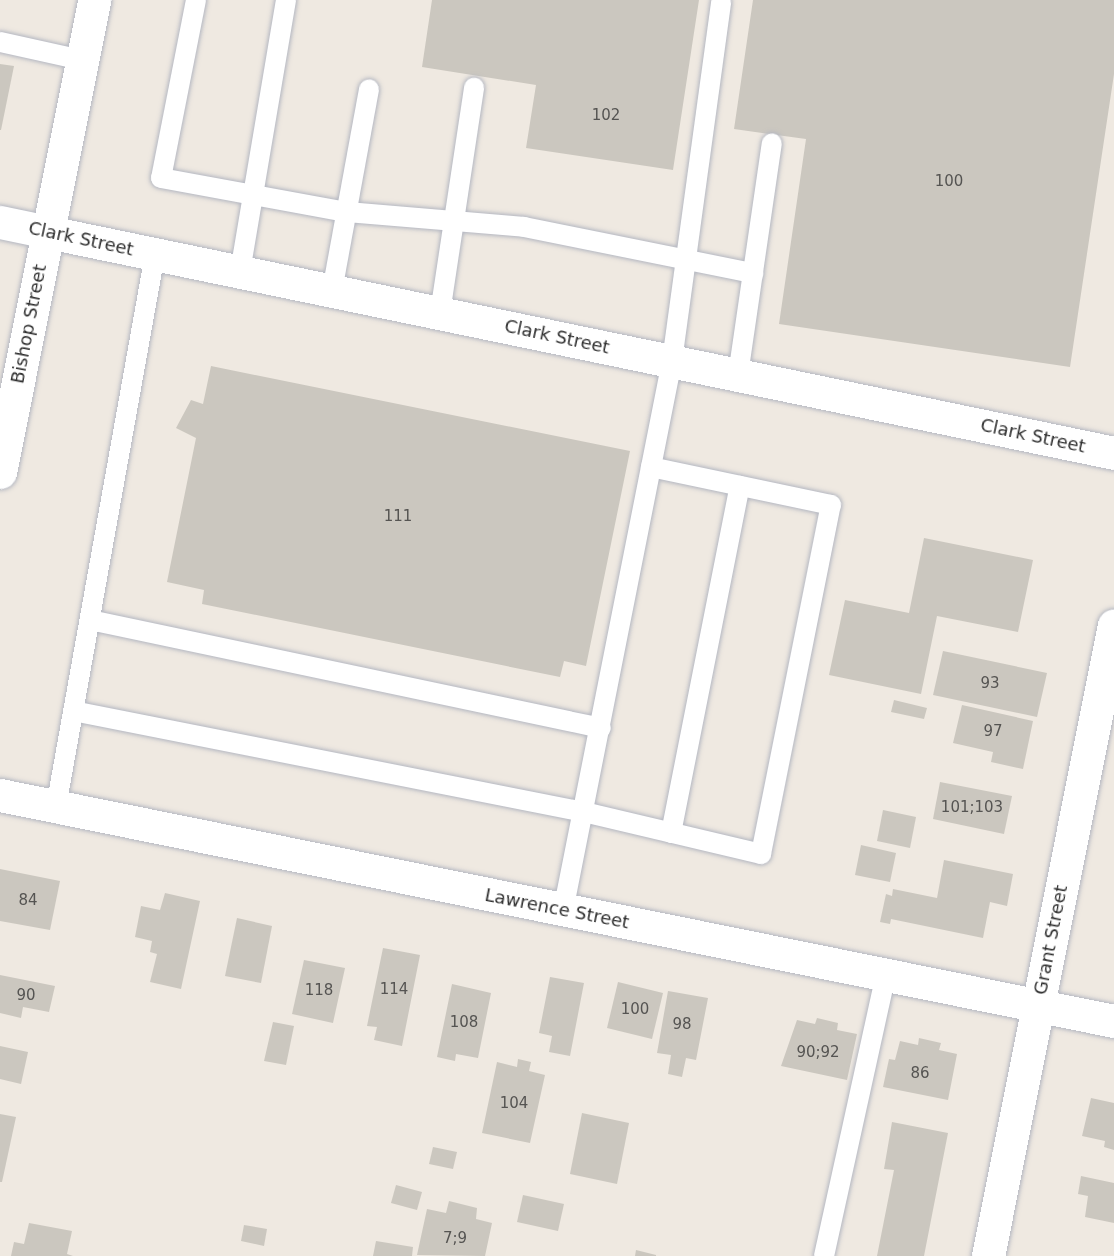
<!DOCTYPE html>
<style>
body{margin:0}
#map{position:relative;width:1114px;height:1256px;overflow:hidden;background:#efe9e1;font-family:"DejaVu Sans",sans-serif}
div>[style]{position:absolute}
.building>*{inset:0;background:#cbc7bf}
.roads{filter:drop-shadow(0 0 2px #b4b7c1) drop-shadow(0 0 2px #b4b7c1)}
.lane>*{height:20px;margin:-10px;padding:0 10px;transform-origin:10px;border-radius:10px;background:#fff}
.street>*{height:33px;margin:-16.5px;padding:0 16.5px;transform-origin:16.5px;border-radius:16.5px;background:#fff}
.secondary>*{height:33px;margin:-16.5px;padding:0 16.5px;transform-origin:16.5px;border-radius:16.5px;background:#fff}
span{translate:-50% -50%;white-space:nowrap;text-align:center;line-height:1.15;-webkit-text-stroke:4.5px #fff;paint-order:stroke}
.number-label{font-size:15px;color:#555452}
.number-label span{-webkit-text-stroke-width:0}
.street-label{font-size:18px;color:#2e2e2e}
</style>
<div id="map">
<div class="building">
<div style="clip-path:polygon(432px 0,699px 0,673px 170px,526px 148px,536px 85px,422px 67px)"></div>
<div style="clip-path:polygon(753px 0,1114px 0,1114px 74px,1070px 367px,779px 324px,806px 139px,734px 129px)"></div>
<div style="clip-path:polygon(0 64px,14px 66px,1px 130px,0 130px)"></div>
<div style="clip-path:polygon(211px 366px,630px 451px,586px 666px,564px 661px,560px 677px,202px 604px,204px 590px,167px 582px,196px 438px,176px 428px,191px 400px,203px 404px)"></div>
<div style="clip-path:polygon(924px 538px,1033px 560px,1018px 632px,937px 616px,921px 694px,829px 675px,845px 600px,909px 613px)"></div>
<div style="clip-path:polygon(943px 651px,1047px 673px,1037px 717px,933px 695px)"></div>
<div style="clip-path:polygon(894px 700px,927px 708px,924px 719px,891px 712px)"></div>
<div style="clip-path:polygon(962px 705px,1033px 721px,1023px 769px,991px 762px,993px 752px,953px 743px)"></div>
<div style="clip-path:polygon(940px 782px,1012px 796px,1004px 834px,933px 819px)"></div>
<div style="clip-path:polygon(883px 810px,916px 817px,910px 848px,877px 841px)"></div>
<div style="clip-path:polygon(861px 845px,896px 853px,890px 882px,855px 875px)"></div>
<div style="clip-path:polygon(944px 860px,1013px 874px,1007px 906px,990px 902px,983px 938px,891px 919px,890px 924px,880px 922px,886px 894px,892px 896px,893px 889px,937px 898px)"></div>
<div style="clip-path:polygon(0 869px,60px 881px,50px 930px,0 921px)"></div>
<div style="clip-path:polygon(165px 893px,200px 901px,181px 989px,150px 982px,157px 954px,150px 952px,152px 941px,135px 937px,141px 906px,160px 910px)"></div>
<div style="clip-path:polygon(237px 918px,272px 926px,261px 983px,225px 976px)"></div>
<div style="clip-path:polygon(383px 948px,420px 955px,402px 1046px,374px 1040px,377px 1027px,367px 1026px)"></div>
<div style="clip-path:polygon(304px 960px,345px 968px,333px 1023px,292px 1014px)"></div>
<div style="clip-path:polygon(0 975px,55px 986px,49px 1012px,23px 1007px,21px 1018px,0 1013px)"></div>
<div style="clip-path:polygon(550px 977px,584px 983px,570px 1056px,549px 1052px,552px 1036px,539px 1033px)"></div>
<div style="clip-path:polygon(618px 982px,663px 993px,652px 1039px,607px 1028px)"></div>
<div style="clip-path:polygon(452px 984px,491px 993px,478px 1058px,456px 1054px,455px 1061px,437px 1057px)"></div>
<div style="clip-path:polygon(668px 991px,708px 998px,696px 1060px,686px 1058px,682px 1077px,668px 1074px,671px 1055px,657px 1053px)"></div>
<div style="clip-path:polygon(817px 1018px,838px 1023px,837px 1030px,857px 1034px,847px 1080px,781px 1066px,797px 1020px,815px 1024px)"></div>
<div style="clip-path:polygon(273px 1022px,294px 1026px,286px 1065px,264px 1061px)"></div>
<div style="clip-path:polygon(919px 1038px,941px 1043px,939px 1050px,957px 1054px,948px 1100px,883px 1087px,889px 1059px,895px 1060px,900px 1041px,918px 1045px)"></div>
<div style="clip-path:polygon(0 1046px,28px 1052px,21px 1084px,0 1079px)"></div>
<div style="clip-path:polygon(518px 1059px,531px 1062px,529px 1071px,545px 1075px,530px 1143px,482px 1133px,497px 1062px,517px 1067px)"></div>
<div style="clip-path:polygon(1091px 1098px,1114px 1103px,1114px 1150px,1104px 1147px,1105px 1141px,1082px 1136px)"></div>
<div style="clip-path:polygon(582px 1113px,629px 1123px,617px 1184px,570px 1174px)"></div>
<div style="clip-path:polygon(0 1114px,16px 1117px,2px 1182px,0 1182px)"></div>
<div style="clip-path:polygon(892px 1122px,948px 1133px,924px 1256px,877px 1256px,894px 1170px,884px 1169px)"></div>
<div style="clip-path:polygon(433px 1147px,457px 1152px,453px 1169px,429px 1164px)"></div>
<div style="clip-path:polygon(1081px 1176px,1114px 1183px,1114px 1223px,1085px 1217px,1088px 1196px,1078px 1194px)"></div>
<div style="clip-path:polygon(396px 1185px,422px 1192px,417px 1210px,391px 1203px)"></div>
<div style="clip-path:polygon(523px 1195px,564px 1204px,558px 1231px,517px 1222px)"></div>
<div style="clip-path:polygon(449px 1201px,477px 1208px,476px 1219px,492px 1223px,485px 1256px,417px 1255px,427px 1209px,446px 1213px)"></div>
<div style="clip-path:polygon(29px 1223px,72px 1231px,67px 1254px,73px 1256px,11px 1256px,14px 1242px,24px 1244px)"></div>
<div style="clip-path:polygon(244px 1225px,267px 1229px,264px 1246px,241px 1241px)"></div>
<div style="clip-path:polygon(376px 1241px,413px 1247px,412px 1256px,373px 1256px)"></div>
<div style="clip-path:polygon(636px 1250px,656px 1255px,656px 1256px,635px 1256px)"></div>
</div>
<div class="roads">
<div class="lane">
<div style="left:196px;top:0;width:181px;rotate:101.1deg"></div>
<div style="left:161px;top:178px;width:189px;rotate:10.4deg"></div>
<div style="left:347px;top:212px;width:178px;rotate:4.8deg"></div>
<div style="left:524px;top:227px;width:234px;rotate:11.4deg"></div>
<div style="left:0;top:42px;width:84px;rotate:12.4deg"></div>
<div style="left:240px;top:272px;width:276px;rotate:-80.4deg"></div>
<div style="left:332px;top:291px;width:205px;rotate:-79.6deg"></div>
<div style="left:440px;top:313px;width:228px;rotate:-81.4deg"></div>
<div style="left:738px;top:375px;width:234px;rotate:-81.7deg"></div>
<div style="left:90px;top:620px;width:522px;rotate:11.93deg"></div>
<div style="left:73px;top:711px;width:521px;rotate:11.18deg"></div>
<div style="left:584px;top:812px;width:182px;rotate:13.3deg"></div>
<div style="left:761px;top:854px;width:356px;rotate:-78.7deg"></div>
<div style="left:831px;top:505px;width:184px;rotate:-168.1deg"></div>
<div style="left:56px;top:807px;width:562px;rotate:-79.85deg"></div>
<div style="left:671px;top:833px;width:354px;rotate:-78.8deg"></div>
<div style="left:563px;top:911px;width:561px;rotate:-78.79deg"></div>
<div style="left:672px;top:361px;width:362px;rotate:-82.2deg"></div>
<div style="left:824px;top:1256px;width:288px;rotate:-77.6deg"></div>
</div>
<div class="street">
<div style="left:0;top:222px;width:49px;rotate:11.8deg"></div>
<div style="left:0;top:795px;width:1137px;rotate:11.47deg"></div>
</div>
<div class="secondary">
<div style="left:48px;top:232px;width:1089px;rotate:11.71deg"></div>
<div style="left:0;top:472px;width:481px;rotate:-78.7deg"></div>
<div style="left:988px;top:1256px;width:643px;rotate:-78.71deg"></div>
</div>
</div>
<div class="number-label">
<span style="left:606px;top:116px">102</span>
<span style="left:949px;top:182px">100</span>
<span style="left:398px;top:517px">111</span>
<span style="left:990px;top:684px">93</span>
<span style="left:993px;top:732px">97</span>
<span style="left:972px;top:808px">101;103</span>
<span style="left:28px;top:901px">84</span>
<span style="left:394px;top:990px">114</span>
<span style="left:319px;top:991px">118</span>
<span style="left:26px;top:996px">90</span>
<span style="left:635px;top:1010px">100</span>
<span style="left:464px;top:1023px">108</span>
<span style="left:682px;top:1025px">98</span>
<span style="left:818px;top:1053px">90;92</span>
<span style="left:920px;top:1074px">86</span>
<span style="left:514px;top:1104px">104</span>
<span style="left:455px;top:1239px">7;9</span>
</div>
<div class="street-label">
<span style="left:81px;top:239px;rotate:12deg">Clark Street</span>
<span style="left:29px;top:324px;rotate:-79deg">Bishop Street</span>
<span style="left:557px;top:337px;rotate:12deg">Clark Street</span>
<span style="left:1033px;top:436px;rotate:12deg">Clark Street</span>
<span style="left:557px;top:909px;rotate:11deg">Lawrence Street</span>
<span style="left:1051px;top:940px;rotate:-79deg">Grant Street</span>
</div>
</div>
